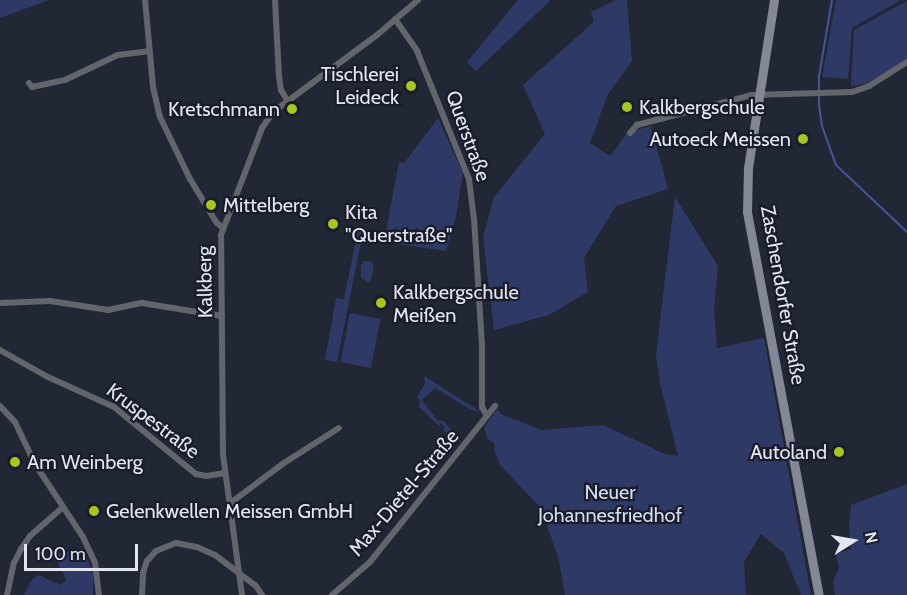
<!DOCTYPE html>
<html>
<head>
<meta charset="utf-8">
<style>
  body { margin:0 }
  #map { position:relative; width:907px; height:595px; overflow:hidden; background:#222735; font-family:Cabin,sans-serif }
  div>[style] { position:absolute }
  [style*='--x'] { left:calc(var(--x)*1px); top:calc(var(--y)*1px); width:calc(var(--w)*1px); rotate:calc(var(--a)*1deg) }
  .green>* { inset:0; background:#2f3966; transform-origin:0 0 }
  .stream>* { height:2px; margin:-1px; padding:0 1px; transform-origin:1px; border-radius:1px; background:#445496 }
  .street>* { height:6px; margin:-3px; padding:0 3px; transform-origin:3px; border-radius:3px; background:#63656d }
  .secondary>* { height:9px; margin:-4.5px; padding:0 4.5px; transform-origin:4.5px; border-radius:4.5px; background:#848894 }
  .dots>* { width:16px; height:16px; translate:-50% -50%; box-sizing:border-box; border:3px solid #191d2b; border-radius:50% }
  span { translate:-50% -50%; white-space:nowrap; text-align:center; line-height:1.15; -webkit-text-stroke:4.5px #191d2b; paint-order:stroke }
  .poi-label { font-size:20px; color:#e3e6f0 }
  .right { translate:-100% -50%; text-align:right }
  .left { translate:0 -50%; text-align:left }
  .street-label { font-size:20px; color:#e3e6f0 }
  .park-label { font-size:20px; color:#d6dcf0 }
  .north { position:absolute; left:823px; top:511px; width:60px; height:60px; -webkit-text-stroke:4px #191d2b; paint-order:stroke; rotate:79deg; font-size:16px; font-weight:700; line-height:24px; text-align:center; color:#e3e6f0 }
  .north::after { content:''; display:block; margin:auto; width:21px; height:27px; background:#e3e6f0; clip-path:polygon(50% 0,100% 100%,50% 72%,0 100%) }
  .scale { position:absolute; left:24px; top:544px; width:114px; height:27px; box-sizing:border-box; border:3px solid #e3e6f0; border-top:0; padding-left:8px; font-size:18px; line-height:21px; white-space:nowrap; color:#e3e6f0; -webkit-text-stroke:4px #191d2b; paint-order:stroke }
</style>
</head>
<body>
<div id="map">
  <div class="green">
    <i style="clip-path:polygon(0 0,49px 0,0 18px)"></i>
    <i style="clip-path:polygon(518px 0,551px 0,476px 71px,467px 62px)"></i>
    <i style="clip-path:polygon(616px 0,627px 0,632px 61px,608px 94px,590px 143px,610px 156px,628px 132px,651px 126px,668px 189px,616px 206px,584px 258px,588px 292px,549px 315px,494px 330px,483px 237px,494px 197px,545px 134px,523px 85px,594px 22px,591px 12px)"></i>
    <i style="clip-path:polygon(836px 0,901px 0,852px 28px,848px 79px,822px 77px)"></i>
    <i style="clip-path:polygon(907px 1px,907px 60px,865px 84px,851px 86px,854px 30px)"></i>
    <i style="clip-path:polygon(438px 118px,463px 173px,456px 216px,446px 251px,384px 242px,399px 162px,404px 163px)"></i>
    <i style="clip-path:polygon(675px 197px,718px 266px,714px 310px,717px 348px,764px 338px,765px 343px,811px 595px,801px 595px,784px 553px,761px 534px,744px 562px,746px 595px,565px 595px,558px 556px,540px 507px,500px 465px,494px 449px,495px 444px,487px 438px,484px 428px,497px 409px,501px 414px,542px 430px,603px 425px,665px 454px,678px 456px,660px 383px,656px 354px)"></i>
    <i style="clip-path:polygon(358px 230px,363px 232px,337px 362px,325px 360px,336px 298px,344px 299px)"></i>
    <i style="clip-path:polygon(364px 261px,370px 261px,374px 265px,371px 280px,368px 283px,361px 277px,361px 265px)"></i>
    <i style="left:350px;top:313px;width:31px;height:50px;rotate:11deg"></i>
    <i style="clip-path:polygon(424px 376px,481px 412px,471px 410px,435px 388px,422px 400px,437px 420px,445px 422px,459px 442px,443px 430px,445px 427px,441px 423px,439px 426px,419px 407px,420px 400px,417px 397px,425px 383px)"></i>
    <i style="clip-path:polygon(907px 484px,907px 595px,835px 595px,833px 581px,839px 568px,836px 554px,851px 549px,849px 525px,851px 505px)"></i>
    <i style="clip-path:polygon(84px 549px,93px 574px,93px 595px,24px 595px,31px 581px,38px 575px,61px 585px,66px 580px,54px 554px)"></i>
  </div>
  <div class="stream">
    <i style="--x:832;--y:0;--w:77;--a:99.7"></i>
    <i style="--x:819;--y:76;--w:29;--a:90"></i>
    <i style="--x:819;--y:105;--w:21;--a:82"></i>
    <i style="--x:822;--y:126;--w:41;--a:70.3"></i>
    <i style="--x:836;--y:165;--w:98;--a:43.3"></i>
  </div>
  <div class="street">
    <i style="--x:145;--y:0;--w:87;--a:84.7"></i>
    <i style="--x:153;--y:87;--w:31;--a:77"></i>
    <i style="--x:160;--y:117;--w:69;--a:64.2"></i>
    <i style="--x:190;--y:179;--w:50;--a:58.8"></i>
    <i style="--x:216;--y:222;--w:9;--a:41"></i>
    <i style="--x:275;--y:0;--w:76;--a:87"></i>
    <i style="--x:279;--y:76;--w:14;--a:82"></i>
    <i style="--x:281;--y:90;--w:12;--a:59"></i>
    <i style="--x:395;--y:19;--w:39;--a:55"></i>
    <i style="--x:417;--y:51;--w:138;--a:67.9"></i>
    <i style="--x:469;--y:179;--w:39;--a:83"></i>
    <i style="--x:474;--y:218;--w:127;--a:86.4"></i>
    <i style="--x:482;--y:345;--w:62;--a:90"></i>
    <i style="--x:482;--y:407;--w:10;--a:61"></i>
    <i style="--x:29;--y:83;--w:5;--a:53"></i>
    <i style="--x:32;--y:87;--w:34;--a:-12"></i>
    <i style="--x:65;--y:80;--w:59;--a:-25.3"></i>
    <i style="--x:118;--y:55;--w:31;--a:-7"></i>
    <i style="--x:630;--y:133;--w:11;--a:-49"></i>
    <i style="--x:637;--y:125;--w:118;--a:-14.7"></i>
    <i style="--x:751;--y:95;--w:101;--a:-1.7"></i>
    <i style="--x:852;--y:92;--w:18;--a:-19"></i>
    <i style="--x:869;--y:86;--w:45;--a:-32.3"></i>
    <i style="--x:0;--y:303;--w:50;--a:-2.3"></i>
    <i style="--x:50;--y:301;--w:59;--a:8.8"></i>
    <i style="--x:108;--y:310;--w:35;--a:-12"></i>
    <i style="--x:142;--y:303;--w:81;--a:9.2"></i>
    <i style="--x:0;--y:350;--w:55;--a:29.4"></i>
    <i style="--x:48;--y:377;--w:72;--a:24.4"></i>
    <i style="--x:114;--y:407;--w:106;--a:39.3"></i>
    <i style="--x:196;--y:474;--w:10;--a:11"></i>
    <i style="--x:206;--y:476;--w:18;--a:-9"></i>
    <i style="--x:0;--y:406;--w:22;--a:47"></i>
    <i style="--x:15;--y:422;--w:47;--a:64.5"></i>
    <i style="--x:35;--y:464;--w:87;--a:56.7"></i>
    <i style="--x:83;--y:537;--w:29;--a:65"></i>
    <i style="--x:95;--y:563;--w:32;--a:83"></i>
    <i style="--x:229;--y:504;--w:69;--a:-36.7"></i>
    <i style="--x:284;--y:463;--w:65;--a:-32.5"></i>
    <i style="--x:7;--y:595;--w:33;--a:-78"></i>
    <i style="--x:14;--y:563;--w:16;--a:-63"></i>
    <i style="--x:21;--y:549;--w:16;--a:-55"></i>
    <i style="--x:30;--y:536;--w:44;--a:-41.3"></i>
    <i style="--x:142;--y:595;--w:22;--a:-87"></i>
    <i style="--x:143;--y:573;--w:13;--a:-72"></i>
    <i style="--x:147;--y:561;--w:13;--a:-48"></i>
    <i style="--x:156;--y:551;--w:22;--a:-22"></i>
    <i style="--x:176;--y:543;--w:21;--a:11"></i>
    <i style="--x:197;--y:547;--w:20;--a:24"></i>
    <i style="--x:215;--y:555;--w:51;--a:37.1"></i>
    <i style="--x:256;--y:586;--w:11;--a:56"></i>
    <i style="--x:242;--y:595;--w:142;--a:-97.7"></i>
    <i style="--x:223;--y:454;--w:219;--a:-90.5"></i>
    <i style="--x:221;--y:235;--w:115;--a:-69"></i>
    <i style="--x:262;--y:128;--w:19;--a:-55"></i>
    <i style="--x:273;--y:112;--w:129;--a:-36.5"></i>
    <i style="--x:377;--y:35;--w:54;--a:-40.5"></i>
    <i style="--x:332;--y:595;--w:50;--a:-41"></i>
    <i style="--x:370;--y:562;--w:200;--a:-51.3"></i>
  </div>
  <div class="secondary">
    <i style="--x:774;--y:0;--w:170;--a:98.8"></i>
    <i style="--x:748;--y:168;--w:44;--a:91.3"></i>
    <i style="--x:747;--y:212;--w:390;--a:79.4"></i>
  </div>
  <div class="dots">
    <i style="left:411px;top:86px;background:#a9c71a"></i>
    <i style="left:627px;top:107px;background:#a9c71a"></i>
    <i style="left:292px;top:109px;background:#a9c71a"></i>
    <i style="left:803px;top:139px;background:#a9c71a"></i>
    <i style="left:211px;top:205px;background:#a9c71a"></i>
    <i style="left:333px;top:224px;background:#a9c71a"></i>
    <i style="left:381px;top:303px;background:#a9c71a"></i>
    <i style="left:839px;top:452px;background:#a9c71a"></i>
    <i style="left:15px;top:462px;background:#a9c71a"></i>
    <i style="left:94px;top:511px;background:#a9c71a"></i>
  </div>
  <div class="poi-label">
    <span class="right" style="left:399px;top:86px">Tischlerei<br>Leideck</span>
    <span class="left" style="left:639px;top:107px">Kalkbergschule</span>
    <span class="right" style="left:280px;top:109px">Kretschmann</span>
    <span class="right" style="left:791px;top:139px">Autoeck Meissen</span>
    <span class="left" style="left:223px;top:205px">Mittelberg</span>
    <span class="left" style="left:345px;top:224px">Kita<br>"Querstraße"</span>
    <span class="left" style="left:393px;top:304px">Kalkbergschule<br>Meißen</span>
    <span class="right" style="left:827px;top:452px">Autoland</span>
    <span class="left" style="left:27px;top:462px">Am Weinberg</span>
    <span class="left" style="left:106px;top:511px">Gelenkwellen Meissen GmbH</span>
  </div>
  <div class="street-label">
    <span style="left:468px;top:136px;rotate:70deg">Querstraße</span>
    <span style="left:205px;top:282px;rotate:-91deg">Kalkberg</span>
    <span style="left:783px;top:295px;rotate:80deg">Zaschendorfer Straße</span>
    <span style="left:153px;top:421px;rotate:37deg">Kruspestraße</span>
    <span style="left:404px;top:493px;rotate:-50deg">Max-Dietel-Straße</span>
  </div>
  <div class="park-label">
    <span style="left:610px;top:504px">Neuer<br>Johannesfriedhof</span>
  </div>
  <div class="north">N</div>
  <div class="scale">100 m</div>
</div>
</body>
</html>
